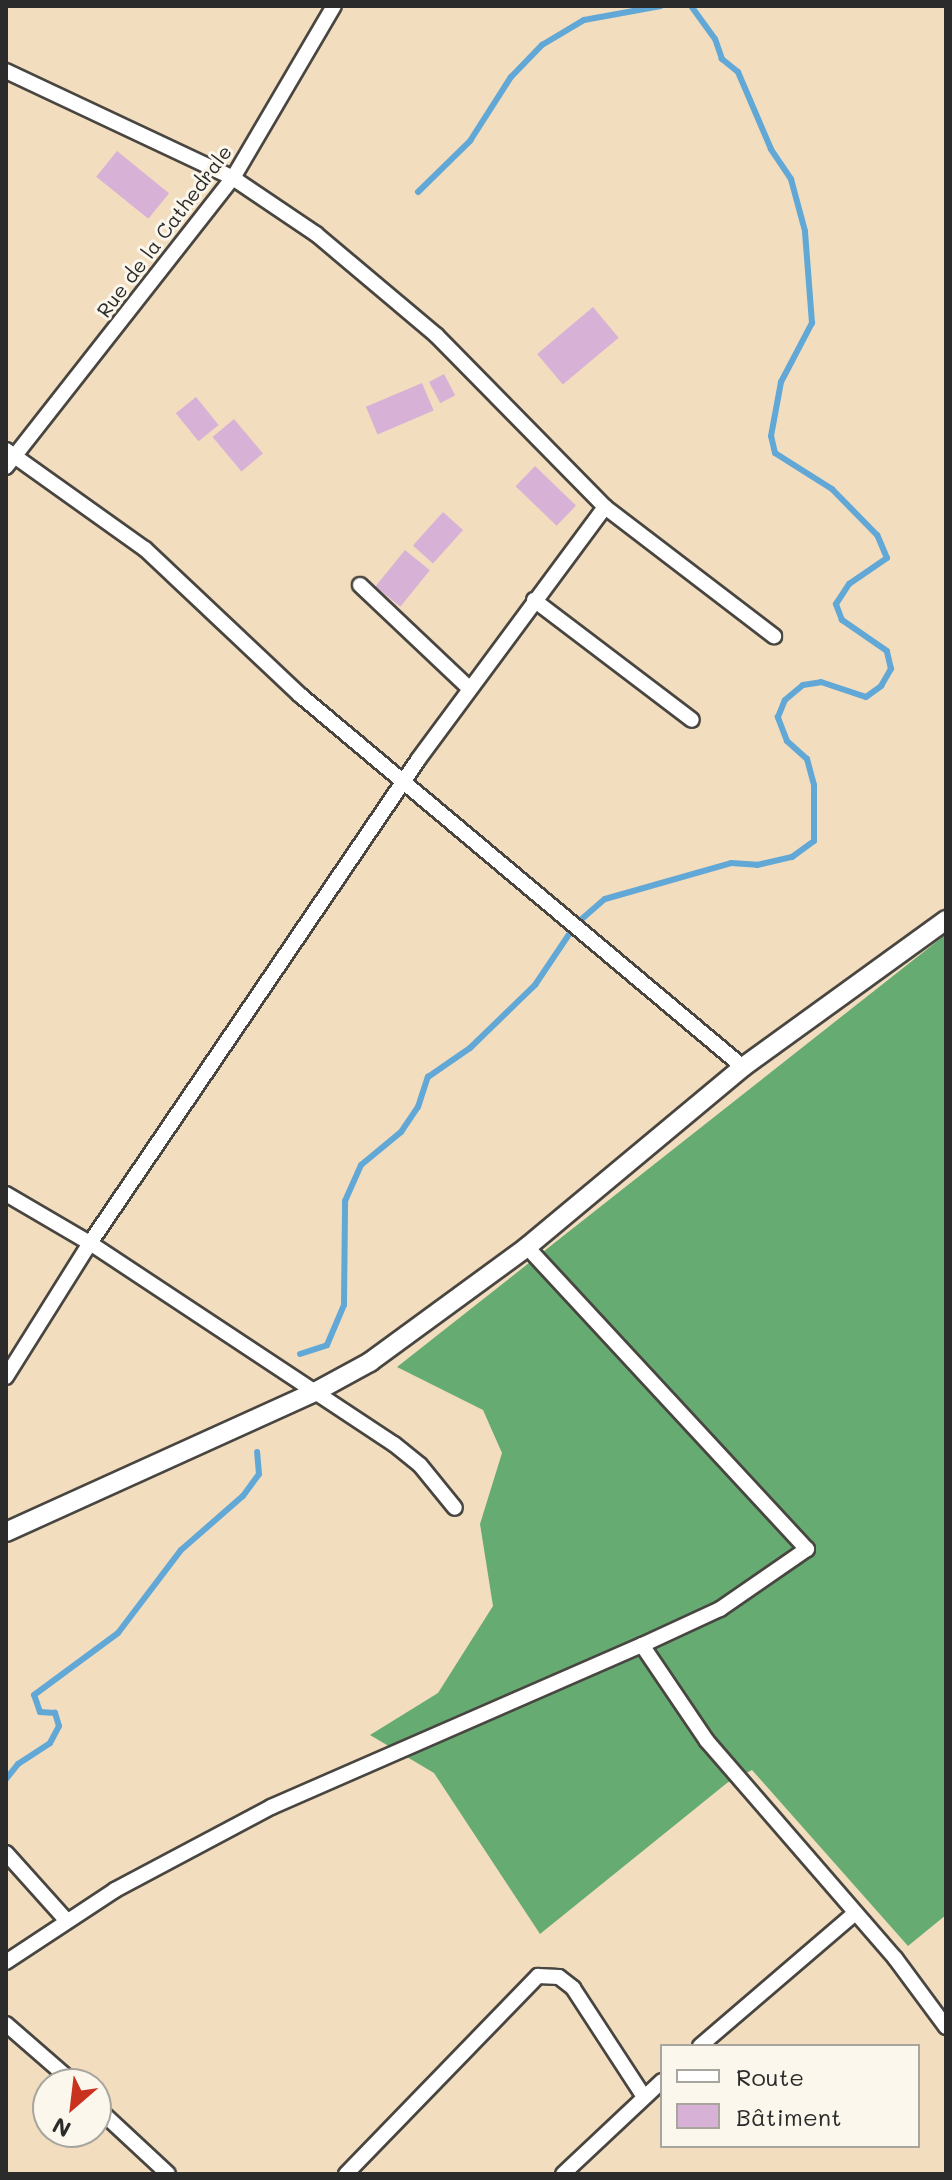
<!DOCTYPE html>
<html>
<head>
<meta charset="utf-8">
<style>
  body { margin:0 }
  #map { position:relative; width:952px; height:2180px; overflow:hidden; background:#f3ddbf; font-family:Mali,sans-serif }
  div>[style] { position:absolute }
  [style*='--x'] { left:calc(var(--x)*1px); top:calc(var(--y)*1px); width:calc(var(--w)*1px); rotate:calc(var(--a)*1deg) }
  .forest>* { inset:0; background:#66ac72 }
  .stream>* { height:6px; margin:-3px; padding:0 3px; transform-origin:3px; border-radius:3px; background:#61a8d7 }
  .building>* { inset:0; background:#d8b2d6; transform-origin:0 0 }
  .roads { filter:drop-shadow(2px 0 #494641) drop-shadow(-2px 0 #494641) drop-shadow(0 2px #494641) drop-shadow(0 -2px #494641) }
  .minor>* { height:14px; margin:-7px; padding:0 7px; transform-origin:7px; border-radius:7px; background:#fff }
  .tertiary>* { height:18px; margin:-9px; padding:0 9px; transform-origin:9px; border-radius:9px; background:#fff }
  span { translate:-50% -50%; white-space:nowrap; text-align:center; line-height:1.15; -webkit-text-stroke:6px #fbf7ec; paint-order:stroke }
  .street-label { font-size:20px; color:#2b2b2b }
  .frame { position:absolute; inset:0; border:8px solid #2b2b2b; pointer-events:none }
  .legend { position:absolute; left:660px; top:2044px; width:260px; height:104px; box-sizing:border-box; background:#fbf7ec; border:2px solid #a8a59f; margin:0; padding:10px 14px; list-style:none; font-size:24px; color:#2b2b2b }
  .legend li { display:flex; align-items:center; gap:16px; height:40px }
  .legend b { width:40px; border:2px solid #a8a59f }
  .north { position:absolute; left:32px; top:2068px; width:80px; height:80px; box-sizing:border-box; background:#fbf7ec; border:2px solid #a8a59f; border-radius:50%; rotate:208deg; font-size:22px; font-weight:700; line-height:32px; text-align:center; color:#2b2b2b }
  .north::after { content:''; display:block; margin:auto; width:28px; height:36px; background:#c8321e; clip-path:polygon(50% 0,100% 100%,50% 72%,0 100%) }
</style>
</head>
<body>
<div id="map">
  <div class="forest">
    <i style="clip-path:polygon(945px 935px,946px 1915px,908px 1946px,752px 1770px,727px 1783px,540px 1934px,434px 1773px,370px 1735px,438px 1693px,493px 1606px,480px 1524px,502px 1453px,483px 1410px,397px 1367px)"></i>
  </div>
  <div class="stream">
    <i style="--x:418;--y:192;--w:73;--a:-44.4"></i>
    <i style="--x:470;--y:141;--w:76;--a:-57.4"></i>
    <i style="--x:511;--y:77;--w:45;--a:-45.9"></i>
    <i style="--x:542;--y:45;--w:49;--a:-30.8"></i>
    <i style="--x:584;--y:20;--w:78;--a:-10.3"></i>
    <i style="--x:300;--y:1354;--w:28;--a:-18"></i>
    <i style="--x:327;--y:1345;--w:43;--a:-67"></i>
    <i style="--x:344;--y:1305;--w:104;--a:-89.4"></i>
    <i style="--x:345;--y:1201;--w:39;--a:-66"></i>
    <i style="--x:361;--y:1165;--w:52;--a:-39.5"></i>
    <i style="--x:401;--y:1132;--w:30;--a:-56"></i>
    <i style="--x:418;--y:1107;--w:32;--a:-72"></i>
    <i style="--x:428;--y:1077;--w:51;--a:-34.6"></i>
    <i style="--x:470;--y:1048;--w:91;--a:-44.1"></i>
    <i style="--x:535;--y:985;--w:73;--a:-56.1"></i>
    <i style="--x:576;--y:924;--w:38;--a:-41"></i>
    <i style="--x:605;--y:899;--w:131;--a:-15.9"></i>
    <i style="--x:731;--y:863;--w:26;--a:4"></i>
    <i style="--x:757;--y:865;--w:36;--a:-13"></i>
    <i style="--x:792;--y:857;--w:27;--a:-36"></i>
    <i style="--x:814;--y:841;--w:56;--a:-90"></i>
    <i style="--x:814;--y:785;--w:27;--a:-105"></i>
    <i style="--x:807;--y:759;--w:27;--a:-138"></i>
    <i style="--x:787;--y:741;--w:26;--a:-111"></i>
    <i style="--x:778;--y:717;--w:18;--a:-68"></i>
    <i style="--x:785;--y:700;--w:23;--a:-40"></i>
    <i style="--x:803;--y:685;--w:18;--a:-9"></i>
    <i style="--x:821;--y:682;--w:47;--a:18.4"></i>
    <i style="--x:866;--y:697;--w:19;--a:-36"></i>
    <i style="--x:881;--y:686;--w:20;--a:-60"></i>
    <i style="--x:891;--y:669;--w:18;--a:-103"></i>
    <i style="--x:887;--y:651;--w:55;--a:-145.4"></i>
    <i style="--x:842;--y:620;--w:17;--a:-111"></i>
    <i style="--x:836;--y:604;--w:24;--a:-57"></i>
    <i style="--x:849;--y:584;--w:46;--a:-34.4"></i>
    <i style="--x:887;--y:558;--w:25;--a:-113"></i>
    <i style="--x:877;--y:535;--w:64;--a:-134.4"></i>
    <i style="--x:832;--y:489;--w:67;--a:-147.7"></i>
    <i style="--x:775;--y:453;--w:17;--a:-103"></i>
    <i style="--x:771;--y:436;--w:55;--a:-79.5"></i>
    <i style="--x:781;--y:382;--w:67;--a:-62.3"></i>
    <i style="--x:812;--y:323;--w:92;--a:-94.4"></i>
    <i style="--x:805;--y:231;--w:54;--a:-105.1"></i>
    <i style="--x:791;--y:179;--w:36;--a:-124"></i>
    <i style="--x:771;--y:149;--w:84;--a:-113.2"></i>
    <i style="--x:738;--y:72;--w:21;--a:-141"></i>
    <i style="--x:722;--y:59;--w:21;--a:-109"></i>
    <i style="--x:715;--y:39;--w:41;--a:-126"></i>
    <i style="--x:6;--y:1779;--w:19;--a:-51"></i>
    <i style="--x:18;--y:1764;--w:38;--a:-33"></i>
    <i style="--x:50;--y:1743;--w:19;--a:-62"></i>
    <i style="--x:59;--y:1726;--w:14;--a:-107"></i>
    <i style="--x:55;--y:1713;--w:15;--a:-176"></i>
    <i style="--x:40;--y:1712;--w:18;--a:-109"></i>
    <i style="--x:34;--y:1695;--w:104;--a:-36.4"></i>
    <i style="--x:118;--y:1633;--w:104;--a:-52.8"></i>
    <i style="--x:181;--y:1550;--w:82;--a:-41.1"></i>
    <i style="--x:243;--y:1496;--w:27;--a:-54"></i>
    <i style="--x:259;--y:1474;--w:22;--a:-95"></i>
  </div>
  <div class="building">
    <i style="left:117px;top:151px;width:67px;height:33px;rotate:39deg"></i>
    <i style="left:593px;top:307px;width:40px;height:73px;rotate:50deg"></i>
    <i style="left:444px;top:374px;width:24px;height:17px;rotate:62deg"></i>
    <i style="left:422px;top:383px;width:30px;height:61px;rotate:67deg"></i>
    <i style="left:196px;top:397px;width:36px;height:26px;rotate:51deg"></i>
    <i style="left:234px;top:419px;width:45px;height:28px;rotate:50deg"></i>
    <i style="left:535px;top:466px;width:57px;height:28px;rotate:44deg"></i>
    <i style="left:443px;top:512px;width:27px;height:45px;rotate:42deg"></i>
    <i style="left:405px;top:550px;width:32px;height:47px;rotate:39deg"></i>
  </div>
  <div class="roads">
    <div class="minor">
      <i style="--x:6;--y:71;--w:251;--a:25.2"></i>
      <i style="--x:233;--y:178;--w:100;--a:34"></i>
      <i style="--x:316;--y:234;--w:157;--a:40.1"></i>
      <i style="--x:436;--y:335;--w:241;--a:45.5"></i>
      <i style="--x:605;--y:507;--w:315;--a:126.5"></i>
      <i style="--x:418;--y:760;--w:584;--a:124.18"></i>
      <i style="--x:90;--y:1243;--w:158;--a:122.1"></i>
      <i style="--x:6;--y:450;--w:171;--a:35.5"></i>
      <i style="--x:145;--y:549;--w:213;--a:43.3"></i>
      <i style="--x:300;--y:695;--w:578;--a:40.02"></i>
      <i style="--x:6;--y:467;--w:367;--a:-51.9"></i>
      <i style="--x:233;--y:178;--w:199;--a:-59.6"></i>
      <i style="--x:605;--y:507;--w:213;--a:37.4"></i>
      <i style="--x:360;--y:585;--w:150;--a:43.4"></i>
      <i style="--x:534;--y:600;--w:198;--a:37.2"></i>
      <i style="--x:6;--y:1194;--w:97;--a:30.3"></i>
      <i style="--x:90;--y:1243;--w:364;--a:33.5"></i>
      <i style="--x:394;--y:1444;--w:33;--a:39"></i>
      <i style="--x:420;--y:1465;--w:55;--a:50.9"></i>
      <i style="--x:527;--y:1247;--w:412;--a:47.2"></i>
      <i style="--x:807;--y:1549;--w:106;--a:145.4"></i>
      <i style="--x:720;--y:1609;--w:86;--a:155.2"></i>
      <i style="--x:6;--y:1853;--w:91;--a:48.1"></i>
      <i style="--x:6;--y:1962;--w:131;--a:-33.4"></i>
      <i style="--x:115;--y:1890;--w:177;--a:-28"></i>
      <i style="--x:271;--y:1807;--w:405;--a:-23.6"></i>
      <i style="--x:642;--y:1645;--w:116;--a:55.9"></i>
      <i style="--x:707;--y:1741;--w:287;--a:49.1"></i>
      <i style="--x:895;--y:1958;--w:86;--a:53.5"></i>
      <i style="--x:6;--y:2024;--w:91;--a:41"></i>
      <i style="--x:700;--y:2046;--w:203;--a:-40.6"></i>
      <i style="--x:96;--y:2107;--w:98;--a:42.9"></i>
      <i style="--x:346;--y:2174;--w:276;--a:-45.9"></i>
      <i style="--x:538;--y:1976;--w:21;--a:3"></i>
      <i style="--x:559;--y:1977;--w:18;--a:38"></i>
      <i style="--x:573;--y:1988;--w:130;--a:56.9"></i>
      <i style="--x:563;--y:2174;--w:136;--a:-43.2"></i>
    </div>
    <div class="tertiary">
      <i style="--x:6;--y:1532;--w:339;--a:-24.4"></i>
      <i style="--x:315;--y:1392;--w:63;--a:-28.6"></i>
      <i style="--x:370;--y:1362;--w:195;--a:-36.2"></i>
      <i style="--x:527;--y:1247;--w:281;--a:-39.8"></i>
      <i style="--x:743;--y:1067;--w:251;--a:-35.9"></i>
    </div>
  </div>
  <div class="street-label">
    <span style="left:164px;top:231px;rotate:-53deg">Rue de la Cathedrale</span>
  </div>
  <div class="frame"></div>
  <ul class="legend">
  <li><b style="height:10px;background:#fff"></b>Route</li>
  <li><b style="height:22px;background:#d8b2d6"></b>Bâtiment</li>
  </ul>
  <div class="north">N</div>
</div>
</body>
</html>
